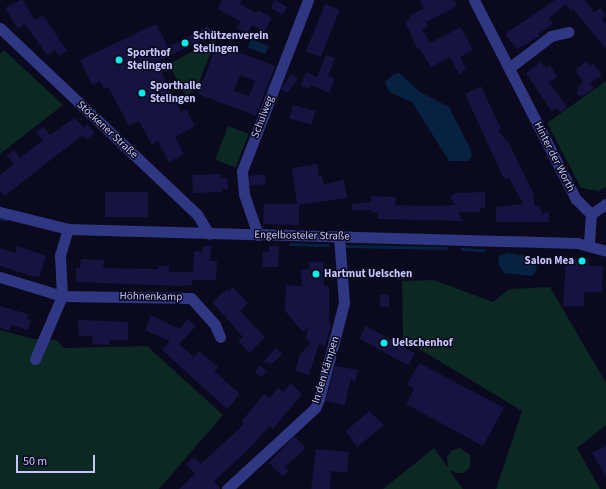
<!DOCTYPE html>
<html>
<head>
<meta charset="utf-8">
<style>
  body { margin:0 }
  #map { position:relative; width:606px; height:489px; overflow:hidden; background:#0a091d; font-family:"Source Sans 3",sans-serif }
  div>[style] { position:absolute }
  [style*='--x'] { left:calc(var(--x)*1px); top:calc(var(--y)*1px); width:calc(var(--w)*1px); rotate:calc(var(--a)*1deg) }
  .green>* { inset:0; background:#0c2823; transform-origin:0 0 }
  .water>* { inset:0; background:#062240; transform-origin:0 0 }
  .stream>* { height:3px; margin:-1.5px; padding:0 1.5px; transform-origin:1.5px; border-radius:1.5px; background:#062240 }
  .building>* { inset:0; background:#171340; transform-origin:0 0 }
  .minor>* { height:11px; margin:-5.5px; padding:0 5.5px; transform-origin:5.5px; border-radius:5.5px; background:#2f3682 }
  .tertiary>* { height:11px; margin:-5.5px; padding:0 5.5px; transform-origin:5.5px; border-radius:5.5px; background:#2f3682 }
  .dots>* { width:11px; height:11px; translate:-50% -50%; box-sizing:border-box; border:2px solid #0a091d; border-radius:50% }
  span { translate:-50% -50%; white-space:nowrap; text-align:center; line-height:1.15; -webkit-text-stroke:3px #0a091d; paint-order:stroke }
  .poi-label { font-size:11px; color:#c6c6ff; font-weight:700 }
  .left { translate:0 -50%; text-align:left }
  .right { translate:-100% -50%; text-align:right }
  .street-label { font-size:11px; color:#c6c6ff }
  .scale { position:absolute; left:16px; top:455px; width:79px; height:18px; box-sizing:border-box; border:2px solid #c6c6ff; border-top:0; padding-left:5px; font-size:12px; line-height:14px; white-space:nowrap; color:#c6c6ff; -webkit-text-stroke:3px #0a091d; paint-order:stroke }
</style>
</head>
<body>
<div id="map">
  <div class="green">
    <i style="clip-path:polygon(216px 39px,196px 90px,185px 96px,169px 64px)"></i>
    <i style="clip-path:polygon(4px 50px,63px 105px,0 154px,0 54px)"></i>
    <i style="clip-path:polygon(606px 81px,606px 187px,599px 191px,581px 188px,547px 123px)"></i>
    <i style="left:228px;top:126px;width:22px;height:36px;rotate:21deg"></i>
    <i style="clip-path:polygon(434px 280px,493px 302px,509px 289px,550px 287px,606px 383px,606px 425px,577px 448px,600px 489px,496px 489px,522px 411px,403px 339px,402px 281px)"></i>
    <i style="clip-path:polygon(0 330px,33px 339px,57px 340px,63px 348px,147px 346px,223px 415px,159px 489px,0 489px)"></i>
    <i style="clip-path:polygon(434px 448px,448px 468px,447px 457px,452px 450px,460px 448px,470px 455px,470px 467px,464px 473px,456px 473px,449px 470px,463px 489px,383px 489px)"></i>
  </div>
  <div class="water">
    <i style="left:251px;top:39px;width:19px;height:9px;rotate:21deg"></i>
    <i style="clip-path:polygon(399px 73px,420px 92px,449px 107px,470px 148px,472px 156px,469px 161px,449px 161px,412px 102px,389px 92px,385px 82px,394px 74px)"></i>
    <i style="clip-path:polygon(508px 253px,534px 257px,537px 268px,533px 276px,504px 273px,498px 264px,499px 256px)"></i>
  </div>
  <div class="stream">
    <i style="--x:0;--y:218;--w:6;--a:18"></i>
    <i style="--x:290;--y:244;--w:38;--a:2"></i>
    <i style="--x:346;--y:246;--w:100;--a:1.1"></i>
    <i style="--x:462;--y:249;--w:22;--a:3"></i>
  </div>
  <div class="building">
    <i style="clip-path:polygon(20px 0,23px 0,35px 20px,43px 15px,67px 51px,59px 56px,55px 50px,47px 55px,25px 24px,18px 29px,5px 8px)"></i>
    <i style="clip-path:polygon(222px 0,242px 0,240px 4px,256px 13px,258px 10px,272px 18px,264px 32px,252px 25px,247px 34px,237px 28px,241px 22px,218px 9px)"></i>
    <i style="left:275px;top:0;width:14px;height:9px;rotate:30deg"></i>
    <i style="clip-path:polygon(420px 0,454px 0,457px 6px,426px 22px,428px 26px,422px 29px,430px 43px,461px 27px,473px 50px,460px 57px,466px 70px,459px 74px,450px 57px,431px 67px,419px 48px,417px 49px,405px 21px,410px 19px,409px 16px,424px 8px)"></i>
    <i style="clip-path:polygon(555px 0,585px 0,594px 13px,600px 8px,606px 15px,602px 19px,606px 24px,606px 49px,573px 9px,571px 11px,566px 4px,549px 18px,553px 24px,538px 34px,540px 36px,517px 49px,505px 34px)"></i>
    <i style="left:325px;top:4px;width:16px;height:51px;rotate:22deg"></i>
    <i style="clip-path:polygon(156px 24px,168px 47px,208px 26px,212px 35px,159px 61px,164px 72px,162px 73px,181px 112px,186px 109px,195px 126px,175px 137px,184px 154px,169px 162px,158px 141px,152px 145px,139px 121px,129px 126px,108px 87px,104px 89px,100px 81px,92px 85px,80px 60px)"></i>
    <i style="clip-path:polygon(evenodd,217px 44px,275px 66px,256px 116px,198px 94px,217px 44px,240px 75px,255px 81px,249px 96px,234px 91px,240px 75px)"></i>
    <i style="clip-path:polygon(326px 55px,335px 58px,328px 76px,335px 79px,329px 93px,311px 85px,310px 89px,301px 86px,306px 72px,317px 77px)"></i>
    <i style="clip-path:polygon(587px 61px,590px 66px,593px 63px,602px 75px,590px 83px,594px 88px,583px 96px,577px 95px,578px 87px,583px 82px,575px 70px)"></i>
    <i style="clip-path:polygon(541px 62px,546px 68px,550px 65px,557px 77px,549px 82px,567px 107px,560px 112px,557px 108px,552px 112px,526px 73px)"></i>
    <i style="clip-path:polygon(291px 74px,298px 79px,287px 93px,281px 89px)"></i>
    <i style="clip-path:polygon(481px 86px,501px 129px,498px 131px,509px 143px,534px 195px,534px 206px,539px 206px,543px 214px,549px 211px,549px 222px,496px 222px,496px 207px,523px 204px,509px 178px,505px 180px,503px 177px,465px 94px)"></i>
    <i style="left:293px;top:105px;width:23px;height:14px;rotate:15deg"></i>
    <i style="clip-path:polygon(75px 118px,84px 128px,87px 124px,95px 133px,86px 140px,83px 135px,4px 196px,0 190px,0 175px,14px 164px,7px 156px,14px 150px,20px 158px,43px 140px,36px 132px,44px 127px,50px 135px)"></i>
    <i style="clip-path:polygon(317px 164px,319px 176px,322px 176px,324px 184px,344px 180px,347px 198px,299px 205px,299px 225px,263px 224px,264px 204px,297px 204px,292px 168px)"></i>
    <i style="clip-path:polygon(221px 174px,221px 178px,227px 178px,228px 189px,222px 189px,222px 192px,193px 193px,192px 175px)"></i>
    <i style="left:265px;top:174px;width:10px;height:16px;rotate:84deg"></i>
    <i style="left:148px;top:192px;width:25px;height:43px;rotate:90deg"></i>
    <i style="clip-path:polygon(485px 192px,485px 208px,480px 208px,480px 212px,458px 212px,463px 221px,378px 219px,378px 213px,371px 212px,371px 210px,352px 210px,351px 204px,371px 202px,371px 196px,396px 197px,395px 205px,430px 206px,455px 205px,450px 196px,456px 193px)"></i>
    <i style="clip-path:polygon(17px 246px,46px 256px,39px 278px,0 266px,0 248px,15px 253px)"></i>
    <i style="clip-path:polygon(203px 246px,211px 246px,210px 261px,217px 261px,216px 280px,192px 280px,192px 285px,179px 286px,76px 282px,76px 268px,80px 268px,81px 259px,104px 260px,103px 268px,158px 269px,158px 266px,169px 266px,169px 272px,193px 272px,194px 251px,202px 252px)"></i>
    <i style="clip-path:polygon(269px 246px,279px 246px,278px 267px,262px 267px,263px 252px,269px 252px)"></i>
    <i style="clip-path:polygon(566px 259px,589px 259px,589px 266px,603px 266px,602px 292px,584px 292px,584px 306px,563px 306px)"></i>
    <i style="clip-path:polygon(309px 262px,323px 262px,324px 286px,329px 286px,329px 324px,331px 325px,325px 347px,319px 343px,309px 375px,295px 371px,300px 354px,311px 343px,306px 339px,308px 326px,303px 332px,285px 311px,286px 285px,302px 286px,301px 270px,309px 269px)"></i>
    <i style="clip-path:polygon(233px 287px,248px 303px,240px 311px,265px 337px,250px 353px,238px 341px,243px 337px,212px 302px,227px 289px,229px 291px)"></i>
    <i style="left:380px;top:295px;width:9px;height:12px"></i>
    <i style="clip-path:polygon(0 306px,28px 314px,27px 319px,31px 320px,28px 330px,11px 325px,9px 331px,0 328px)"></i>
    <i style="clip-path:polygon(151px 315px,179px 329px,188px 319px,196px 326px,179px 344px,194px 357px,199px 351px,218px 367px,214px 371px,240px 394px,227px 409px,162px 350px,170px 341px,145px 330px)"></i>
    <i style="clip-path:polygon(78px 320px,128px 322px,128px 340px,109px 340px,109px 345px,92px 344px,93px 336px,79px 336px)"></i>
    <i style="left:366px;top:326px;width:56px;height:14px;rotate:29deg"></i>
    <i style="clip-path:polygon(276px 348px,282px 354px,272px 364px,263px 362px)"></i>
    <i style="clip-path:polygon(419px 363px,504px 408px,483px 446px,406px 404px,414px 389px,407px 385px)"></i>
    <i style="clip-path:polygon(260px 365px,267px 371px,261px 377px,255px 372px)"></i>
    <i style="clip-path:polygon(335px 366px,358px 370px,355px 383px,351px 378px,345px 405px,326px 401px)"></i>
    <i style="clip-path:polygon(291px 383px,302px 394px,273px 429px,269px 426px,253px 445px,214px 481px,220px 489px,179px 489px,195px 474px,186px 464px,194px 457px,201px 464px,244px 424px,241px 422px,264px 394px,269px 398px,278px 388px,283px 392px)"></i>
    <i style="clip-path:polygon(369px 411px,384px 425px,357px 447px,346px 431px)"></i>
    <i style="clip-path:polygon(294px 436px,306px 448px,285px 467px,289px 471px,282px 476px,269px 463px)"></i>
    <i style="clip-path:polygon(606px 445px,606px 477px,592px 453px)"></i>
    <i style="clip-path:polygon(316px 449px,349px 452px,347px 473px,331px 471px,330px 489px,311px 489px)"></i>
  </div>
  <div class="minor">
    <i style="--x:474;--y:0;--w:224;--a:62.9"></i>
    <i style="--x:576;--y:199;--w:21;--a:45"></i>
    <i style="--x:591;--y:214;--w:31;--a:94"></i>
    <i style="--x:0;--y:28;--w:271;--a:43.4"></i>
    <i style="--x:197;--y:214;--w:23;--a:59"></i>
    <i style="--x:509;--y:68;--w:53;--a:-37.3"></i>
    <i style="--x:551;--y:36;--w:18;--a:-13"></i>
    <i style="--x:591;--y:214;--w:18;--a:-34"></i>
    <i style="--x:258;--y:235;--w:43;--a:-108.9"></i>
    <i style="--x:244;--y:194;--w:23;--a:-95"></i>
    <i style="--x:242;--y:171;--w:183;--a:-68.9"></i>
    <i style="--x:0;--y:277;--w:65;--a:17"></i>
    <i style="--x:62;--y:296;--w:129;--a:0.9"></i>
    <i style="--x:191;--y:298;--w:36;--a:48"></i>
    <i style="--x:215;--y:325;--w:13;--a:67"></i>
    <i style="--x:35;--y:359;--w:69;--a:-66.8"></i>
    <i style="--x:62;--y:296;--w:41;--a:-92.8"></i>
    <i style="--x:60;--y:255;--w:27;--a:-73"></i>
    <i style="--x:227;--y:489;--w:120;--a:-42.6"></i>
    <i style="--x:315;--y:408;--w:10;--a:-66"></i>
    <i style="--x:319;--y:399;--w:99;--a:-75.4"></i>
    <i style="--x:344;--y:303;--w:66;--a:-94.3"></i>
  </div>
  <div class="tertiary">
    <i style="--x:0;--y:212;--w:70;--a:14"></i>
    <i style="--x:68;--y:229;--w:509;--a:1.58"></i>
    <i style="--x:577;--y:243;--w:30;--a:15"></i>
  </div>
  <div class="dots">
    <i style="left:185px;top:43px;background:#00f1eb"></i>
    <i style="left:119px;top:60px;background:#00f1eb"></i>
    <i style="left:142px;top:93px;background:#00f1eb"></i>
    <i style="left:582px;top:261px;background:#00f1eb"></i>
    <i style="left:316px;top:274px;background:#00f1eb"></i>
    <i style="left:384px;top:343px;background:#00f1eb"></i>
  </div>
  <div class="poi-label">
    <span class="left" style="left:193px;top:43px">Schützenverein<br>Stelingen</span>
    <span class="left" style="left:127px;top:60px">Sporthof<br>Stelingen</span>
    <span class="left" style="left:150px;top:93px">Sporthalle<br>Stelingen</span>
    <span class="right" style="left:574px;top:261px">Salon Mea</span>
    <span class="left" style="left:324px;top:274px">Hartmut Uelschen</span>
    <span class="left" style="left:392px;top:343px">Uelschenhof</span>
  </div>
  <div class="street-label">
    <span style="left:263px;top:117px;rotate:-69deg">Schulweg</span>
    <span style="left:107px;top:130px;rotate:43deg">Stöckener Straße</span>
    <span style="left:554px;top:157px;rotate:63deg">Hinter der Worth</span>
    <span style="left:302px;top:236px;rotate:1deg">Engelbosteler Straße</span>
    <span style="left:151px;top:297px;rotate:1deg">Höhnenkamp</span>
    <span style="left:326px;top:370px;rotate:-73deg">In den Kämpen</span>
  </div>
  <div class="scale">50 m</div>
</div>
</body>
</html>
